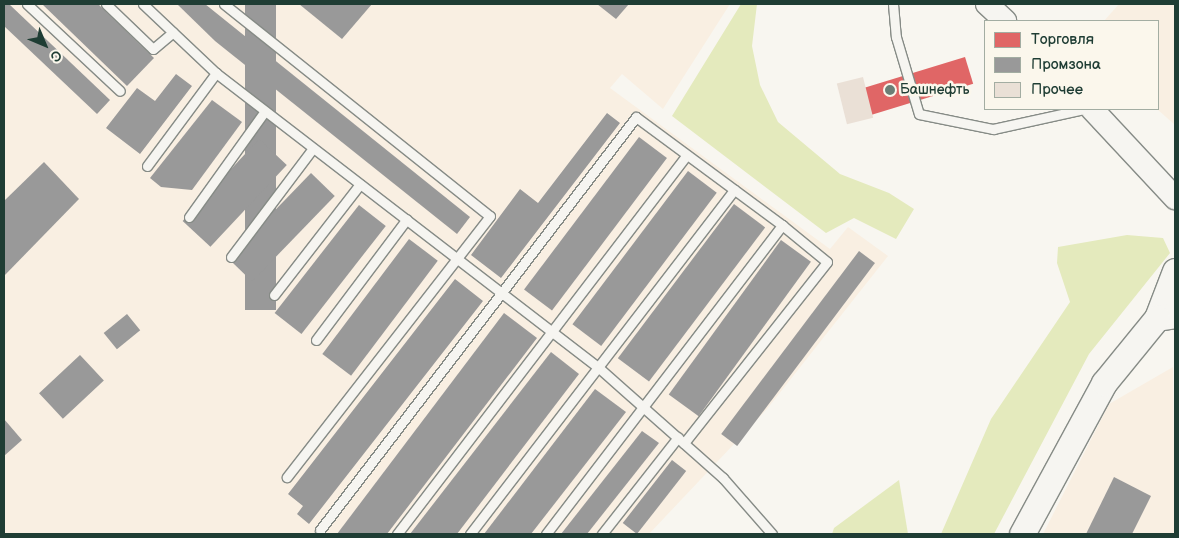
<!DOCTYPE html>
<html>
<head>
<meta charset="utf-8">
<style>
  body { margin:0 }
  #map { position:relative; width:1179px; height:538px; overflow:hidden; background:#f8f6f0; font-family:"Balsamiq Sans",sans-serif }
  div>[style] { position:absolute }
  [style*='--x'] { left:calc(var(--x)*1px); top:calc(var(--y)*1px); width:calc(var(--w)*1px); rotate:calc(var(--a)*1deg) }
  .built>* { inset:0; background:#f9efe2 }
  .green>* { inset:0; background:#e4eabd }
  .shops>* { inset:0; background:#e06666; transform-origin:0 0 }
  .industry>* { inset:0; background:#999; transform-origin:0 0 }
  .building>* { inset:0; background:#eae0d6; transform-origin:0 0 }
  .roads { filter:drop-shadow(1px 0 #868b86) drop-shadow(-1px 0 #868b86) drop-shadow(0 1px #868b86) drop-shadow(0 -1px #868b86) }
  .service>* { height:9px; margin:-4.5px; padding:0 4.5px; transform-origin:4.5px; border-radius:4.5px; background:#f6f5f1 }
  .tertiary>* { height:22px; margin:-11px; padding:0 11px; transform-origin:11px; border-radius:11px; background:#f6f5f1 }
  .secondary>* { height:25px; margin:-12.5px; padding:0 12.5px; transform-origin:12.5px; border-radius:12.5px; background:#f6f5f1 }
  .dots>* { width:14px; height:14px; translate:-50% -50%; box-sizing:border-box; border:2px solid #fbf7ec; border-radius:50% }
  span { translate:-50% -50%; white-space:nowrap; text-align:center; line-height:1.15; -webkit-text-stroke:5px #fbf7ec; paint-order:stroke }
  .poi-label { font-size:14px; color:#1f3d34 }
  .left { translate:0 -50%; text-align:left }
  .frame { position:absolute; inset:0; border:5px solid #1f3d34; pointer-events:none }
  .legend { position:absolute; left:984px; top:20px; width:175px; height:90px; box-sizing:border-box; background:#fbf7ec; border:1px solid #a3ada2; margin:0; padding:6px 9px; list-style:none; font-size:15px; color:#1f3d34 }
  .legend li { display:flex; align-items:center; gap:10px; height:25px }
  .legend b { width:25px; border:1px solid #a3ada2 }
  .north { position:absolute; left:20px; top:20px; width:50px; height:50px; -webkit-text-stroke:4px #fbf7ec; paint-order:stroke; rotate:135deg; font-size:14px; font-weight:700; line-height:20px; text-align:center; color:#1f3d34 }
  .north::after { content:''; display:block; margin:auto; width:18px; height:22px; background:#1f3d34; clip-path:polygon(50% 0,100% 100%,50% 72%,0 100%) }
</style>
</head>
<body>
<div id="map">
  <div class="built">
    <i style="clip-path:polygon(4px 4px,730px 4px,663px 109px,622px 74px,610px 88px,830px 249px,848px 227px,888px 256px,767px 409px,649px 534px,4px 534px)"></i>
    <i style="clip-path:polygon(1119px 4px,1175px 4px,1175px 125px,1157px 109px,1158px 21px,1104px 21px)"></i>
    <i style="clip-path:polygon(1173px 367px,1175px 534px,1043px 534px,1109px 404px)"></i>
  </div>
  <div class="green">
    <i style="clip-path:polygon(741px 4px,757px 4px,752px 46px,760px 85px,778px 122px,840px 174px,889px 193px,914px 209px,896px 239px,854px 218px,826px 233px,672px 116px)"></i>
    <i style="clip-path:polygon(1127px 235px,1163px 238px,1170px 253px,1089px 354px,994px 534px,941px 534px,991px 419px,1070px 302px,1057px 263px,1058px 247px)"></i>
    <i style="clip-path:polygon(899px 480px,908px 534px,832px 534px,834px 528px)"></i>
  </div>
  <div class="shops">
    <i style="left:965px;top:57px;width:28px;height:106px;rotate:73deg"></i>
  </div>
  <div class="industry">
    <i style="clip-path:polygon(4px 4px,9px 4px,110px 100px,97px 114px,4px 26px)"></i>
    <i style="clip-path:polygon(42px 4px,98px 4px,154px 58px,127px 86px)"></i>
    <i style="clip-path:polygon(177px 4px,205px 4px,470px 217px,457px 234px,215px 41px)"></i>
    <i style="left:245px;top:4px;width:31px;height:306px"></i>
    <i style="clip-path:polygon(299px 4px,372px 4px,342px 39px)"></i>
    <i style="clip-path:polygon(597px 4px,629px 4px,616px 19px)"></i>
    <i style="clip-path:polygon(176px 74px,192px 86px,140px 154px,106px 128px,137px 88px,155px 101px)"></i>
    <i style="clip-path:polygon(212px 100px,242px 122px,192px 190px,161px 187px,150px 178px)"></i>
    <i style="clip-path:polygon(607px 113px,620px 123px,501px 278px,471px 255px,520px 189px,538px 203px)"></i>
    <i style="left:639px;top:137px;width:35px;height:191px;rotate:37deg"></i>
    <i style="left:259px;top:139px;width:38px;height:112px;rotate:43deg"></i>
    <i style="clip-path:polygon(44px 162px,79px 199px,4px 276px,4px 201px)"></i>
    <i style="left:688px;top:171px;width:36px;height:192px;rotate:37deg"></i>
    <i style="left:311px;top:173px;width:33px;height:119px;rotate:44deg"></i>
    <i style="left:734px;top:204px;width:39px;height:193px;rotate:37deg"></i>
    <i style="left:359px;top:205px;width:34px;height:137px;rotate:38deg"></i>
    <i style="left:409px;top:239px;width:36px;height:144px;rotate:37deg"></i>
    <i style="left:781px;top:240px;width:37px;height:191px;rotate:36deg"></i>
    <i style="left:859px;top:251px;width:20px;height:229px;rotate:37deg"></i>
    <i style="clip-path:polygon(455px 279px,483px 301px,309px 524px,297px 514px,303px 506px,288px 494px)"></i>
    <i style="clip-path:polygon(504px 313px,537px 338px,387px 534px,337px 534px)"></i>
    <i style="left:127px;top:314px;width:21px;height:30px;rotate:51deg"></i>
    <i style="clip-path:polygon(551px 352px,579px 374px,457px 534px,410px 534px)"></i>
    <i style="left:80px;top:355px;width:35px;height:56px;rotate:47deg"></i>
    <i style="clip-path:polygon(595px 389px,626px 412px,531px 534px,484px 534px)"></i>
    <i style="clip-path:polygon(4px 419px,22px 440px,4px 456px)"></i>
    <i style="clip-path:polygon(642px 431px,659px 443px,587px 534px,561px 534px)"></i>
    <i style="left:672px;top:460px;width:18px;height:80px;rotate:38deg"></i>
    <i style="clip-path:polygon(1114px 477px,1151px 496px,1132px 534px,1086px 534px)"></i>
  </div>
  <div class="building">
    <i style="left:863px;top:77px;width:42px;height:27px;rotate:76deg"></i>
  </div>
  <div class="roads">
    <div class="service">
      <i style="--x:27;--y:4;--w:127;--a:43.1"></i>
      <i style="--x:106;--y:4;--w:65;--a:43.8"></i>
      <i style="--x:153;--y:49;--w:26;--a:-40"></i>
      <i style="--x:143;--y:4;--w:100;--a:43.4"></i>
      <i style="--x:216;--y:73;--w:482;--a:37.6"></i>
      <i style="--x:598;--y:367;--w:167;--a:41.6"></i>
      <i style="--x:723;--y:478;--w:74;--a:48.8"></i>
      <i style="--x:224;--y:4;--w:340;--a:38.6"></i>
      <i style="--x:490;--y:216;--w:331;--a:127.9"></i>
      <i style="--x:893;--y:4;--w:33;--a:85"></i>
      <i style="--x:896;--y:37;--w:80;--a:73.4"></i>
      <i style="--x:919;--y:114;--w:76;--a:11.5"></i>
      <i style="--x:993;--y:129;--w:94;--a:-12.3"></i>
      <i style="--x:147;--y:166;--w:116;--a:-53.4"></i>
      <i style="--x:189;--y:217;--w:130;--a:-54.4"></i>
      <i style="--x:231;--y:257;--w:136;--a:-53"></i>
      <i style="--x:274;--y:295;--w:140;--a:-52.2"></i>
      <i style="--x:316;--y:340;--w:151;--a:-53.1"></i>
      <i style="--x:320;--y:530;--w:520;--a:-52.58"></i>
      <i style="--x:636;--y:117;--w:182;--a:36.5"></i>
      <i style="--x:397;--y:534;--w:477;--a:-52.6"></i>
      <i style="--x:470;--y:534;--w:434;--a:-52.5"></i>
      <i style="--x:546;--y:534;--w:389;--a:-52.6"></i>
      <i style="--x:782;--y:225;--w:58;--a:39.4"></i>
      <i style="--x:827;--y:262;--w:231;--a:128.3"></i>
      <i style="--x:602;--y:534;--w:123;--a:-51.9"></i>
    </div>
    <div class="tertiary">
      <i style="--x:987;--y:4;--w:25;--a:43"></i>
      <i style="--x:1092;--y:109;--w:122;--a:47"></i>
    </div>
    <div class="secondary">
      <i style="--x:1175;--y:271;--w:50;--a:111"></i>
      <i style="--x:1157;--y:318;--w:18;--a:-9"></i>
      <i style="--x:1022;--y:534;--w:172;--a:-61.5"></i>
      <i style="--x:1104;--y:383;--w:84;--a:-50.8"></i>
    </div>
  </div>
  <div class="dots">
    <i style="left:890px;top:90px;background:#6b7e76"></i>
  </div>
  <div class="poi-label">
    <span class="left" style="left:900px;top:90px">Башнефть</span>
  </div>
  <div class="frame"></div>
  <ul class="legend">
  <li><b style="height:14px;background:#e06666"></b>Торговля</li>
  <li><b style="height:14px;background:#999"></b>Промзона</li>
  <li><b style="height:14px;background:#eae0d6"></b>Прочее</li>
  </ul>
  <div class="north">С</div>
</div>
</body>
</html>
